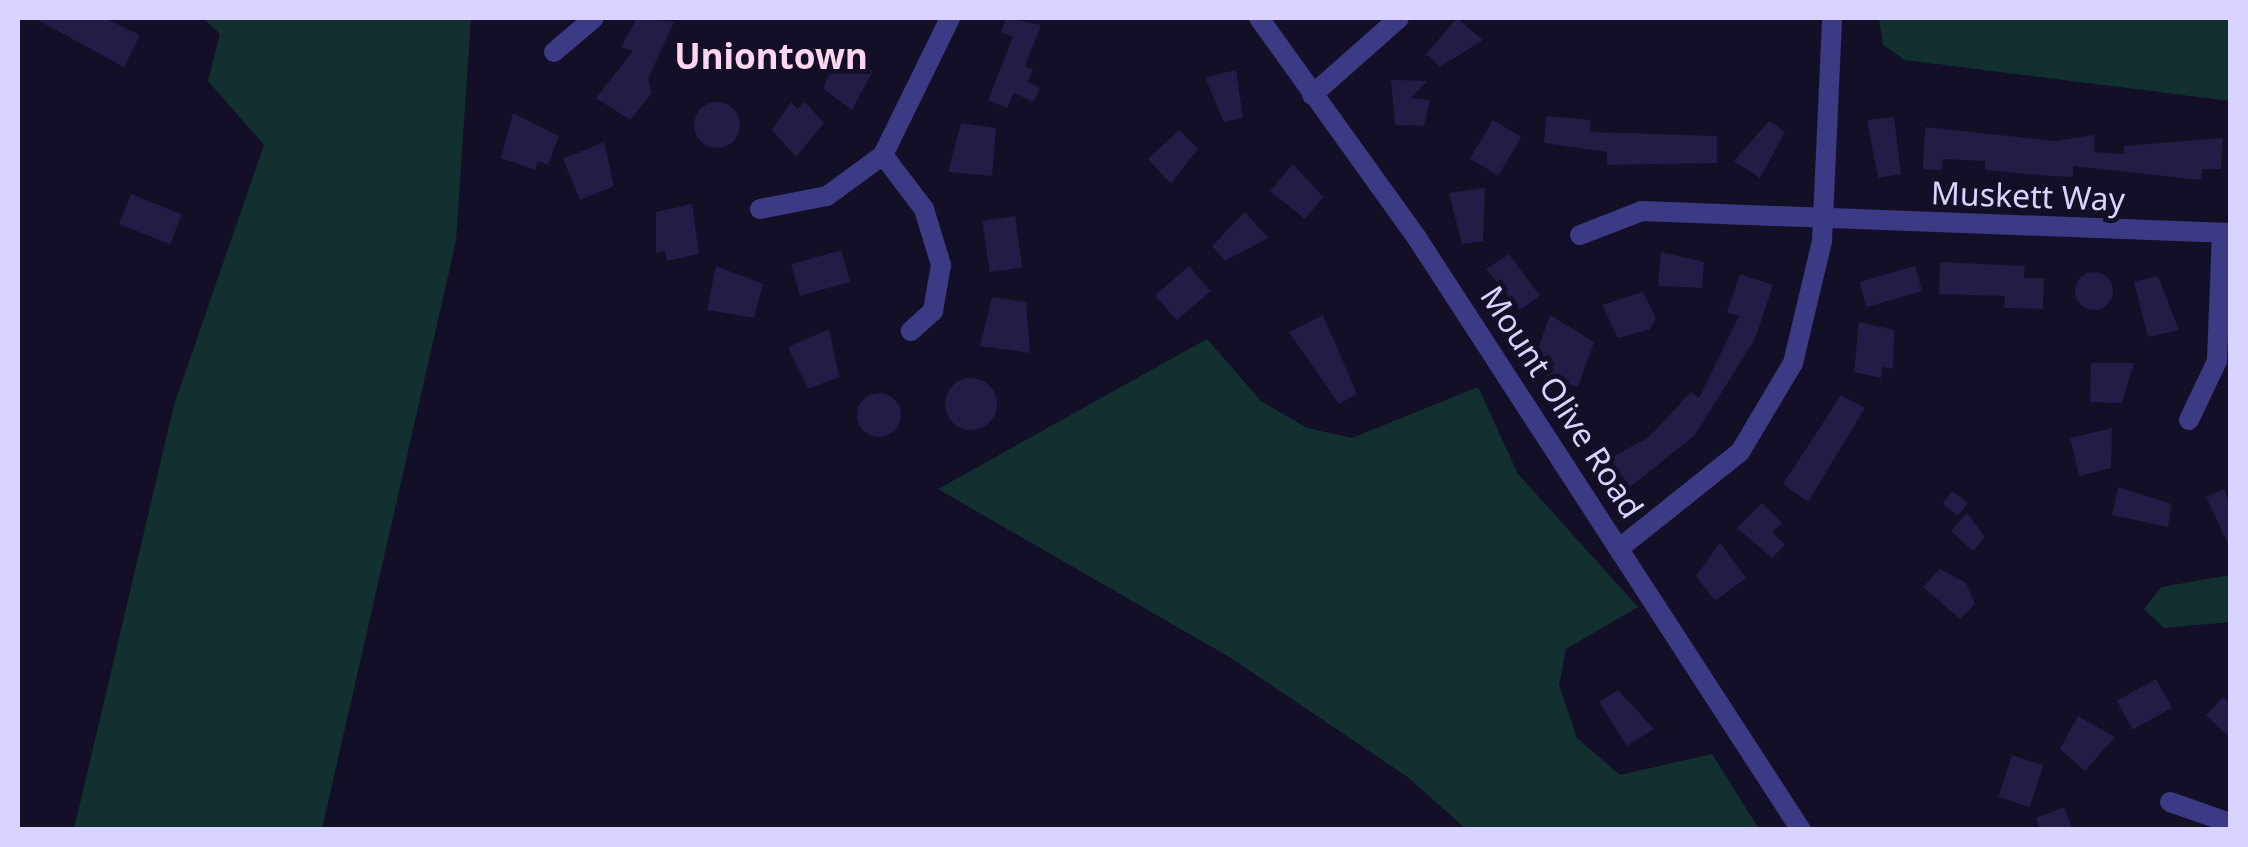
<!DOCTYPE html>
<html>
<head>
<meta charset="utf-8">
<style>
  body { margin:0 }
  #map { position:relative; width:2248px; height:847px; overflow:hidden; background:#130f26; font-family:"Noto Sans",sans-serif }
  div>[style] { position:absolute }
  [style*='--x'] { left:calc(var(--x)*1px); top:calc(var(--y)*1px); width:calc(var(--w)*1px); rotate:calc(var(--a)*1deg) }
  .green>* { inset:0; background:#12302f }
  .building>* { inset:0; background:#241b47; transform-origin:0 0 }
  .round { border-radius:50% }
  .minor>* { height:20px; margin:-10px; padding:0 10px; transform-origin:10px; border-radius:10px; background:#3d3a85 }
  span { translate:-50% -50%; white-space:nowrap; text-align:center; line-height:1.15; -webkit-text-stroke:10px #130f26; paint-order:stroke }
  .street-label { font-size:32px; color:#d9d4ff }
  .neighbourhood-label { font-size:35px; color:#ffd6f0; font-weight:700 }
  .frame { position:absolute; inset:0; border:20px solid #d9d4ff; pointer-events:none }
</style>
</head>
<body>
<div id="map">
  <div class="green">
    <i style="clip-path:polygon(203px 18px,471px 18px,456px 241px,322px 829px,74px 829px,174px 405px,264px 145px,208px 81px,220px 34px)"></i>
    <i style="clip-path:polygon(1879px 18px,2230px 18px,2230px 101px,1905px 60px,1883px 45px)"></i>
    <i style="clip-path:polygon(1207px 339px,1261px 401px,1307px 428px,1352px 438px,1478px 387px,1518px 474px,1638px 607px,1566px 649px,1559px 685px,1577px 738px,1620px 775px,1712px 754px,1759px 829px,1466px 829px,1409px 778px,1231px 658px,938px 489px)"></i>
    <i style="clip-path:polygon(2230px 575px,2230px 622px,2164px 628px,2144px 609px,2161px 587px)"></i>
  </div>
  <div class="building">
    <i style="clip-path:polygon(34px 18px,104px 18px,140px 35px,124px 67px)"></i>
    <i style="clip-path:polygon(637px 18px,674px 22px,648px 79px,652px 93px,630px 120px,596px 98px,633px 51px,621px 47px)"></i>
    <i style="clip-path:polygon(1006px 18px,1041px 25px,1025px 66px,1033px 70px,1027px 82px,1040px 88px,1033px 102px,1014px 93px,1007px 108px,988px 100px,1013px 37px,1001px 32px)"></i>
    <i style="clip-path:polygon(1457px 18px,1483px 40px,1440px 67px,1426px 54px)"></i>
    <i style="clip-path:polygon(849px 54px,873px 71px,852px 110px,823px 89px,835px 58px,843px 63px)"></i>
    <i style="clip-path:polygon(1236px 70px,1243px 118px,1224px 122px,1205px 77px)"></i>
    <i style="clip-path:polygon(1391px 80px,1427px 81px,1411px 98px,1430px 100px,1424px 126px,1395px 125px)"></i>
    <i style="clip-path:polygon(791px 102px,797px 109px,805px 102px,824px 123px,796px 157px,772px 130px)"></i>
    <i class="round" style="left:694px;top:102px;width:46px;height:46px"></i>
    <i style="clip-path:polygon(513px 113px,559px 136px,548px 165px,538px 161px,535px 170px,501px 158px)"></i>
    <i style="clip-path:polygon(1546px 116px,1591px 120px,1590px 132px,1717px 136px,1717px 163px,1607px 165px,1607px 152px,1544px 143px)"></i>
    <i style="clip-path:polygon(1894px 117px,1901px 174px,1878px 178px,1867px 120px)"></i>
    <i style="left:1493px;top:120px;width:33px;height:45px;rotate:31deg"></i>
    <i style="clip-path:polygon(1769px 121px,1785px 132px,1760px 178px,1734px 161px)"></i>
    <i style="clip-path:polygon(961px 123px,996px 128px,992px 176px,948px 172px)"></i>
    <i style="clip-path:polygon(1925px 127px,2055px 141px,2095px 135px,2094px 152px,2124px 154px,2124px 146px,2223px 138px,2221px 169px,2202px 169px,2201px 180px,2073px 166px,2073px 177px,2050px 176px,1985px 170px,1985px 161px,1943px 159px,1942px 170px,1923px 169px)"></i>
    <i style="clip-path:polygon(1179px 130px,1198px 149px,1171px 184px,1148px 159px)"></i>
    <i style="clip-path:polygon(604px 142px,614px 186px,580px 200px,563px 159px)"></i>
    <i style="clip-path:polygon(1293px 164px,1323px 197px,1305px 219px,1270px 191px)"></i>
    <i style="clip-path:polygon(1485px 188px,1483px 241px,1462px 244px,1449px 193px)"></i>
    <i style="left:131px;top:194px;width:55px;height:32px;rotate:22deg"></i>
    <i style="clip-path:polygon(692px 204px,699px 254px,667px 261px,665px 251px,656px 253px,656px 212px)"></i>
    <i style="clip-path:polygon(1245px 212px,1268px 238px,1225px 261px,1212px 246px)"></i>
    <i style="left:1015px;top:216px;width:52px;height:33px;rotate:82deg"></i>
    <i style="left:841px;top:250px;width:33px;height:52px;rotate:74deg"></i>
    <i style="clip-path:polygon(1661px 252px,1704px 262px,1702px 288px,1658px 286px)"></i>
    <i style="clip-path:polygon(1509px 254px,1540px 296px,1520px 310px,1486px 269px)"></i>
    <i style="clip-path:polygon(1940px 262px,2025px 266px,2024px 278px,2044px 278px,2043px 309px,2004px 308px,2005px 296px,1939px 294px)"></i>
    <i style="clip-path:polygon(716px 266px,763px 284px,754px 318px,707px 310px)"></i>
    <i style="left:1189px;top:266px;width:33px;height:45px;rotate:49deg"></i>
    <i style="left:1915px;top:266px;width:26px;height:58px;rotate:74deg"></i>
    <i class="round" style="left:2075px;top:272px;width:38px;height:38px"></i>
    <i style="clip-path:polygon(1740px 274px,1773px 285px,1755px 339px,1695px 435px,1630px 487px,1610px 458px,1648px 438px,1691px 392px,1699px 398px,1739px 316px,1727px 312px)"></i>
    <i style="clip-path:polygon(2158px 276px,2179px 330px,2148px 337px,2134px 282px)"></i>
    <i style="clip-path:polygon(1643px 292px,1656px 318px,1650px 329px,1618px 338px,1602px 305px)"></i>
    <i style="clip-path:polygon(992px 297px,1026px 302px,1030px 353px,980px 346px)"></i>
    <i style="clip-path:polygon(1323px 315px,1357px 394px,1339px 404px,1289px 332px)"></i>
    <i style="clip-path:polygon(1550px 315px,1594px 342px,1578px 387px,1546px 376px,1551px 360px,1536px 354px)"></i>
    <i style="clip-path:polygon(1859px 322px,1894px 330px,1893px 369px,1883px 367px,1881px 378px,1854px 372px)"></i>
    <i style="clip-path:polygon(829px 329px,839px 377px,808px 389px,788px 347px)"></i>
    <i style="clip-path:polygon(2091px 363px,2134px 363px,2122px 403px,2090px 402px)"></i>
    <i class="round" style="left:945px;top:378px;width:52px;height:52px"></i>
    <i class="round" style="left:857px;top:393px;width:44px;height:44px"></i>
    <i style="clip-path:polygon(1841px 395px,1865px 408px,1808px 502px,1783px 484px)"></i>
    <i style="clip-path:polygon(2112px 428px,2111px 468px,2079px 476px,2070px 438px)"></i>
    <i style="clip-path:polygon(2118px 487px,2172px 504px,2168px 527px,2112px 515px)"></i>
    <i style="clip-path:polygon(2224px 489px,2230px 504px,2230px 548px,2206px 497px)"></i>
    <i style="left:1952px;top:491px;width:20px;height:16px;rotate:37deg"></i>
    <i style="clip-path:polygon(1762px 503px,1782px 523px,1772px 532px,1785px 545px,1772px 558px,1737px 528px)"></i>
    <i style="clip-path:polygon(1967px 513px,1985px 537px,1973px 551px,1951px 531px)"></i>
    <i style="clip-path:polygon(1720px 543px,1746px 578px,1715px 601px,1696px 576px)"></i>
    <i style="clip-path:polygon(1940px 569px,1966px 583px,1975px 604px,1960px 619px,1923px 587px)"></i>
    <i style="left:2156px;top:679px;width:33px;height:45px;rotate:61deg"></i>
    <i style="clip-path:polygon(1618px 690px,1654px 729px,1627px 746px,1599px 702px)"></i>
    <i style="clip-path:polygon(2223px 697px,2230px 704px,2230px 738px,2206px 715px)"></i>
    <i style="clip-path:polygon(2078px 716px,2115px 737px,2085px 771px,2060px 749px)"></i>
    <i style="left:2012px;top:755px;width:33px;height:44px;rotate:18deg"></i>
    <i style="clip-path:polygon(2064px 807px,2073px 830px,2040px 830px,2036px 818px)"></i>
  </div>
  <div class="minor">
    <i style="--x:1259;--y:18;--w:271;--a:54.3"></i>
    <i style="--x:1417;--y:238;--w:706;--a:57.03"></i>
    <i style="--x:554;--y:52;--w:52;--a:-40.4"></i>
    <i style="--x:1312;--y:95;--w:116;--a:-41.5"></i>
    <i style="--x:883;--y:155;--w:68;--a:52.8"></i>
    <i style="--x:924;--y:209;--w:59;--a:73.1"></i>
    <i style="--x:941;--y:265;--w:47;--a:99.9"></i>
    <i style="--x:933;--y:311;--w:30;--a:138"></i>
    <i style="--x:760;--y:209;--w:68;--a:-11"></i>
    <i style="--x:827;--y:196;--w:69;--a:-36.2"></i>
    <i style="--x:883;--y:155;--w:153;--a:-63.9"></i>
    <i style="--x:1580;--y:235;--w:66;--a:-21.2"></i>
    <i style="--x:1642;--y:211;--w:588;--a:2.14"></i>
    <i style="--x:2189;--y:420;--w:65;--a:-64.6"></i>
    <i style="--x:2217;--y:361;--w:128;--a:-87.8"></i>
    <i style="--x:1621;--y:547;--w:152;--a:-38.6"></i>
    <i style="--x:1740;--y:452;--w:104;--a:-59.2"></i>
    <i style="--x:1793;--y:363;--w:125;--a:-76.6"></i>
    <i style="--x:1822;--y:241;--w:223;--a:-87.4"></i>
    <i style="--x:2170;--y:802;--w:64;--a:19.3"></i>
  </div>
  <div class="street-label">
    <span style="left:2028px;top:196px;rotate:2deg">Muskett Way</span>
    <span style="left:1562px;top:402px;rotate:57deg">Mount Olive Road</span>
  </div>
  <div class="neighbourhood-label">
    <span style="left:771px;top:56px">Uniontown</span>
  </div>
  <div class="frame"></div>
</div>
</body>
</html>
